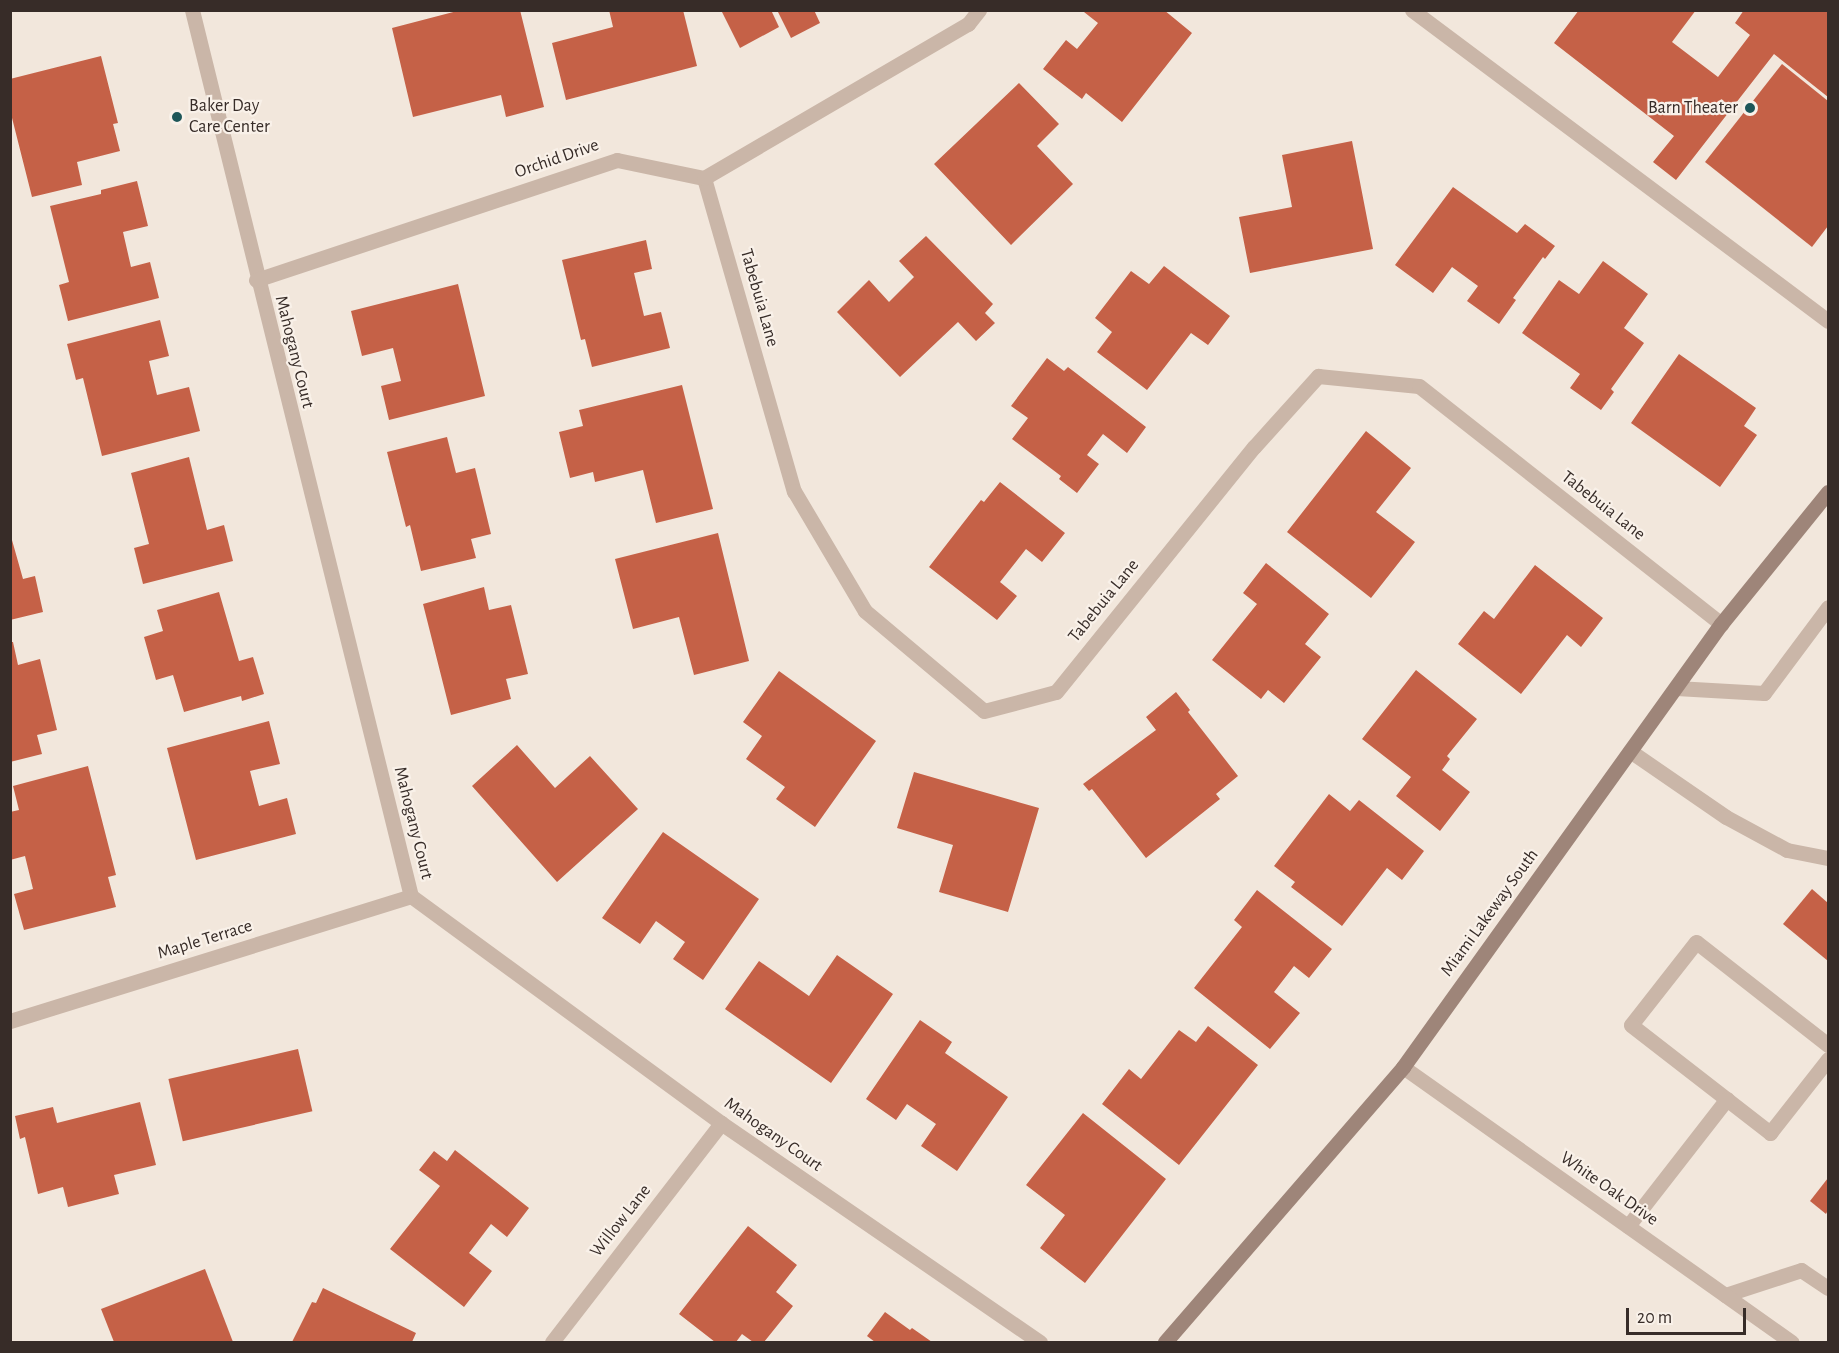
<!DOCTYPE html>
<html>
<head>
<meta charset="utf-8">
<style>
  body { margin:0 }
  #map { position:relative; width:1839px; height:1353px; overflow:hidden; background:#f2e7dc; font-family:"Alegreya Sans",sans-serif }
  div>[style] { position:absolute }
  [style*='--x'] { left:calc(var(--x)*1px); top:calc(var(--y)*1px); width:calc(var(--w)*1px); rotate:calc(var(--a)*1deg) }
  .building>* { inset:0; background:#c56147; transform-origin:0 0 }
  .lane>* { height:15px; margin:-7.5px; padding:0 7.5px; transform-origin:7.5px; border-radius:7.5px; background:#cab6a8 }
  .street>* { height:15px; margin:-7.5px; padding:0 7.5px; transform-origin:7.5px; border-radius:7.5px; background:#cab6a8 }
  .secondary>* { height:15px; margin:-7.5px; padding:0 7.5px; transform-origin:7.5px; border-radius:7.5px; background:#9e8579 }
  .dots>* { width:16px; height:16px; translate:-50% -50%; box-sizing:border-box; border:3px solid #f9f1e9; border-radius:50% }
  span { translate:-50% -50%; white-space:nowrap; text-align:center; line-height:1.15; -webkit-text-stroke:4.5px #f9f1e9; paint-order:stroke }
  .poi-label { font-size:18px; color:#372c28 }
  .left { translate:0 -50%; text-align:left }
  .right { translate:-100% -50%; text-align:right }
  .street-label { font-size:18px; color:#372c28 }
  .frame { position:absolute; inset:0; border:12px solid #372c28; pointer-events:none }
  .scale { position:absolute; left:1626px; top:1308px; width:120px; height:27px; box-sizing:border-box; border:3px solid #372c28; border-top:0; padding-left:8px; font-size:18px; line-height:21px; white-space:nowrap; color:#372c28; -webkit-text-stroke:4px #f9f1e9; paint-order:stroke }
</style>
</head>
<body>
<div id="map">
  <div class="building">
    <i style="clip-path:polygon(461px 10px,520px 10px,544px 107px,506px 117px,501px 95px,413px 117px,392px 28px)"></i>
    <i style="clip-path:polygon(609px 10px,683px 10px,697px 66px,566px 100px,552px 43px,613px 27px)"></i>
    <i style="clip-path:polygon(721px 10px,771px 10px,779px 27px,740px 48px)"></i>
    <i style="clip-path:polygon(777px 10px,814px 10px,820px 23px,791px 38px)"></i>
    <i style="clip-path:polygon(1085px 10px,1164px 10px,1192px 33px,1122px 122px,1086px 93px,1082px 99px,1043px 69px,1066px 40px,1077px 49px,1098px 23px,1084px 12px)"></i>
    <i style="clip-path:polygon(1579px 10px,1696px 10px,1672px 42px,1718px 77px,1750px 35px,1735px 23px,1744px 10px,1828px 10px,1828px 97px,1774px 54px,1676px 180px,1653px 162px,1674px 136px,1554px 43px)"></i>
    <i style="clip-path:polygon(101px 56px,118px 123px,113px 124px,120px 151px,77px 162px,82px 185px,32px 197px,10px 110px,10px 79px)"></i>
    <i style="clip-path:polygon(1782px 64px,1828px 101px,1828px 226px,1812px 247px,1705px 162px)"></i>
    <i style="clip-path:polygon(1019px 83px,1059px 124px,1037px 146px,1073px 184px,1011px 245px,934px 164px)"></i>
    <i style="clip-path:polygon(1352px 141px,1373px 249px,1250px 273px,1239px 217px,1292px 207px,1282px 155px)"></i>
    <i style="clip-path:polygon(137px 181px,148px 226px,123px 232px,131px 267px,150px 262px,159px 298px,68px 321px,59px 285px,69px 282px,50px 206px,101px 194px,101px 190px)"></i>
    <i style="clip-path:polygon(1453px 187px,1517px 233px,1525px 224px,1555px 246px,1545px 259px,1543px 257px,1513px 298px,1516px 300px,1499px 324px,1467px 301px,1478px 286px,1452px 267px,1433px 293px,1395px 265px)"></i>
    <i style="clip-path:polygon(926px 236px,993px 304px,985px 313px,995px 323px,976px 341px,958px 322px,900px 377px,837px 312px,869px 280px,889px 302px,914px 277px,899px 261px)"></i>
    <i style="clip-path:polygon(646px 240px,652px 269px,634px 273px,644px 316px,661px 312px,670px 348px,592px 367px,585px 339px,581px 340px,562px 260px)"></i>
    <i style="clip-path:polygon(1603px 261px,1648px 294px,1624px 328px,1644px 343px,1611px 389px,1614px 392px,1601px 410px,1570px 388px,1580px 374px,1522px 333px,1559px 280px,1579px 294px)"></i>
    <i style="clip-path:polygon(1164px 266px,1230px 316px,1208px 345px,1191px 333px,1147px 390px,1097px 352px,1112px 332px,1095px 318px,1131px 271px,1149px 284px)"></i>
    <i style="clip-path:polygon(458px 284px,485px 396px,389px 420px,381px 386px,401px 381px,393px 348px,362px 356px,351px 311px)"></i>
    <i style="clip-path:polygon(160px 320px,169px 356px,149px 361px,157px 395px,189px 387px,200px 431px,102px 456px,83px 378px,76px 380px,67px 344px)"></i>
    <i style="clip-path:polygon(1679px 354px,1756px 408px,1744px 426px,1757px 435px,1720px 487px,1631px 423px)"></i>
    <i style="clip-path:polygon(1047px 358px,1064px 371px,1068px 367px,1146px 427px,1127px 453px,1103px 434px,1087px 455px,1099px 464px,1077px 493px,1059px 479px,1061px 476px,1012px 439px,1028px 418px,1011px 406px)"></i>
    <i style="clip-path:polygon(682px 385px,713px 509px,656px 523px,643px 470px,595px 482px,593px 472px,570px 478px,559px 432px,583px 426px,579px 410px)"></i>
    <i style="clip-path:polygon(1366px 431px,1411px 468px,1376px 512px,1415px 542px,1371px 598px,1287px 532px)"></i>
    <i style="clip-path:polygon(447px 437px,456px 473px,475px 468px,491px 534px,471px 539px,476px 558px,421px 571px,410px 525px,406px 527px,387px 452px)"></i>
    <i style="clip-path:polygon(189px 457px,207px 530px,224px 525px,233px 561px,143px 584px,134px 548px,149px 544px,131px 473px)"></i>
    <i style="clip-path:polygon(1000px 482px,1065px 533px,1042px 562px,1026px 549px,1000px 582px,1017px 596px,997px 620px,929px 567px,981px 500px,984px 502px)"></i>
    <i style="clip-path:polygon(10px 533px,23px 579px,35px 576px,43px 612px,10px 620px)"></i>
    <i style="clip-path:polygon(718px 533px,749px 661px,694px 675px,679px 617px,633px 629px,615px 559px)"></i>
    <i style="clip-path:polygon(1266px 563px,1329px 614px,1305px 644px,1321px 657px,1284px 703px,1268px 690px,1261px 699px,1212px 660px,1257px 604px,1243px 593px)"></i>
    <i style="clip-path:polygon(1535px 565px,1603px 618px,1581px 647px,1567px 635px,1521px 694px,1458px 644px,1484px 611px,1494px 619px)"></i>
    <i style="clip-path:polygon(484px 587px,489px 610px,511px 605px,528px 674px,506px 679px,511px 699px,451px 715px,423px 604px)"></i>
    <i style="clip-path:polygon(219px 592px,239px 661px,253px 657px,264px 694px,242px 701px,241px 696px,184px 712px,173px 675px,156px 680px,144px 637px,163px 631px,157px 610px)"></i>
    <i style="clip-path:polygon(10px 642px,13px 642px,18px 665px,40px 659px,57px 730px,37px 735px,42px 754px,10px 762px)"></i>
    <i style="clip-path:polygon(1416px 670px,1477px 719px,1447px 756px,1450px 759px,1442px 770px,1470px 792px,1440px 831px,1396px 796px,1411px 777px,1362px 739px)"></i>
    <i style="clip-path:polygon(779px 671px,876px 741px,815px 827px,776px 799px,785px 787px,746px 759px,762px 736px,743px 722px)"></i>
    <i style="clip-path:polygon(1176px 692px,1190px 710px,1188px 712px,1238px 776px,1216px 794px,1220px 799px,1146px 858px,1092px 789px,1089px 791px,1083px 784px,1156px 730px,1146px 717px)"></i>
    <i style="clip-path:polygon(269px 721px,280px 764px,250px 771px,259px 806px,287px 798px,296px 834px,196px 860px,167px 748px)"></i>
    <i style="clip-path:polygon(517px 745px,555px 788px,590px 756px,638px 809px,557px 882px,472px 786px)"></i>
    <i style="clip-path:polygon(88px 766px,116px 875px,108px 877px,116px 907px,24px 930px,14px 894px,33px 889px,25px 856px,10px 860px,10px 812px,19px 810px,13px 786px)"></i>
    <i style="clip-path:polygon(914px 772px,1039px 808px,1008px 912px,939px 892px,953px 845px,897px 828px)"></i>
    <i style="clip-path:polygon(1329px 794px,1350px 811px,1359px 800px,1424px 851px,1402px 880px,1387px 868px,1342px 926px,1291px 887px,1295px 882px,1274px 866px)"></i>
    <i style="clip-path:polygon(663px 832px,759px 899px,703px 980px,673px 959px,685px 942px,656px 921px,640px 944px,602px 918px)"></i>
    <i style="clip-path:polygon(1812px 889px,1828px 903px,1828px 961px,1783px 924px)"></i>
    <i style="clip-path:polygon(1257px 890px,1332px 949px,1309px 978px,1294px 966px,1274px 992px,1300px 1013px,1270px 1049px,1194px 988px,1242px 927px,1234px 920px)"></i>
    <i style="clip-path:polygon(837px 955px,893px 994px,831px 1083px,725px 1009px,759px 961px,809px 996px)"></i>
    <i style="clip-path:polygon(920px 1020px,952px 1042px,945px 1053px,1008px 1097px,957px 1171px,921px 1146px,936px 1124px,907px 1104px,896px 1120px,866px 1099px)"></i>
    <i style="clip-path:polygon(1208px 1026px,1258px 1065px,1179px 1165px,1102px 1104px,1129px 1069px,1141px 1079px,1179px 1030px,1196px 1042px)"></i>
    <i style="left:298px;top:1049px;width:64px;height:133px;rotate:77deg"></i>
    <i style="clip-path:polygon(140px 1102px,156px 1165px,114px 1175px,119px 1194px,68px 1207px,63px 1187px,38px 1194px,25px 1137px,20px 1139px,15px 1116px,53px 1107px,57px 1123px)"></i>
    <i style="clip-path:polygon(1083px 1113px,1166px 1179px,1085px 1283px,1040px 1248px,1065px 1215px,1026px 1185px)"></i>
    <i style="clip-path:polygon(455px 1150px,529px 1208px,507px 1237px,491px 1224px,469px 1253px,492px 1271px,464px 1307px,390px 1249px,440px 1186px,419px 1170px,434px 1151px,447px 1161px)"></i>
    <i style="clip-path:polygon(1828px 1178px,1828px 1210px,1826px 1214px,1810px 1201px)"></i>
    <i style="clip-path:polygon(748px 1226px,797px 1265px,776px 1292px,793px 1306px,764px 1342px,753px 1342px,742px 1334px,736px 1342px,715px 1342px,679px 1314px)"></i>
    <i style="clip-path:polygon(205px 1269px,233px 1342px,114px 1342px,101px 1309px)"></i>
    <i style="clip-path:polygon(323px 1288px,416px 1333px,412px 1342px,292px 1342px,312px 1302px,316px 1303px)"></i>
    <i style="clip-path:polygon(885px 1312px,910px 1330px,912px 1328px,932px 1342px,875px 1342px,867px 1336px)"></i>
  </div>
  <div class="lane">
    <i style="--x:1412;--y:10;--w:519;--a:36.78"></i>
    <i style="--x:1676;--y:688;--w:88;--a:3.3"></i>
    <i style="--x:1764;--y:693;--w:107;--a:-53.3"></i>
    <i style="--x:1630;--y:751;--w:116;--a:34.5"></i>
    <i style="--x:1726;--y:817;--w:69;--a:28.4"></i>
    <i style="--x:1787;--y:850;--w:42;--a:11"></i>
    <i style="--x:1828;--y:1045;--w:167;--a:-142"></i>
    <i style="--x:1696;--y:942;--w:105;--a:128.1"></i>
    <i style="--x:1631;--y:1025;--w:176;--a:37.8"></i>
    <i style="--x:1770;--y:1133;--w:94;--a:-51.9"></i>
    <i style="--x:1628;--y:1226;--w:161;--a:-52.1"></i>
    <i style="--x:1725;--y:1295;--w:80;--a:-18.2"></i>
    <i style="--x:1801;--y:1270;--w:32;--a:34"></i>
  </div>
  <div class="street">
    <i style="--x:192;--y:10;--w:913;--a:76.12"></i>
    <i style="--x:411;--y:896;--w:384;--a:36.2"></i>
    <i style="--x:721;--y:1123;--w:387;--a:34.5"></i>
    <i style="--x:704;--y:178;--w:326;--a:74"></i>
    <i style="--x:794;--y:491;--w:139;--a:59.4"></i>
    <i style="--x:865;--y:611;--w:155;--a:40"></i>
    <i style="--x:984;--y:711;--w:74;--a:-14.8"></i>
    <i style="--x:1056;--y:692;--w:315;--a:-51.1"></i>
    <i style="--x:1254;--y:447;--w:96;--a:-48"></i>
    <i style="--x:1318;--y:376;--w:101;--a:5.7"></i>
    <i style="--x:1419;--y:386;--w:385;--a:38.2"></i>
    <i style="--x:256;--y:280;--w:380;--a:-18.4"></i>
    <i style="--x:617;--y:160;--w:89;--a:11.7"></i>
    <i style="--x:704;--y:178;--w:306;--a:-30.3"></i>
    <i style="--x:968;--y:24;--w:18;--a:-52"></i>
    <i style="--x:10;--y:1021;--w:420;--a:-17.3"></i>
    <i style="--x:1403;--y:1067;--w:476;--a:35.3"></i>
    <i style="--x:552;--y:1342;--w:277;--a:-52.3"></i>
  </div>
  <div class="secondary">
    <i style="--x:1165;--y:1342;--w:364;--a:-49.1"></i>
    <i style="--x:1403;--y:1067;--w:545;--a:-54.33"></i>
    <i style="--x:1721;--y:624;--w:170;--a:-51"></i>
  </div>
  <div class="dots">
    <i style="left:1750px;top:108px;background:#1e5658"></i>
    <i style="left:177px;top:117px;background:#1e5658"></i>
  </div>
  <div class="poi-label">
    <span class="left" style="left:189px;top:117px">Baker Day<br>Care Center</span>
    <span class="right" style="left:1738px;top:108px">Barn Theater</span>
  </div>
  <div class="street-label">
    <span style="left:557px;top:159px;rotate:-19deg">Orchid Drive</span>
    <span style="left:759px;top:298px;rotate:74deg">Tabebuia Lane</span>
    <span style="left:294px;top:352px;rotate:76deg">Mahogany Court</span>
    <span style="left:1603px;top:506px;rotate:38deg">Tabebuia Lane</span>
    <span style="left:1104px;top:601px;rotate:-51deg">Tabebuia Lane</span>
    <span style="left:413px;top:823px;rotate:76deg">Mahogany Court</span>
    <span style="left:1490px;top:913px;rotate:-54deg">Miami Lakeway South</span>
    <span style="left:205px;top:940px;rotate:-17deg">Maple Terrace</span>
    <span style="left:773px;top:1135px;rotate:35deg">Mahogany Court</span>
    <span style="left:1609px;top:1189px;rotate:35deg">White Oak Drive</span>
    <span style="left:621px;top:1221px;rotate:-52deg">Willow Lane</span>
  </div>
  <div class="frame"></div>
  <div class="scale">20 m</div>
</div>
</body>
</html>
